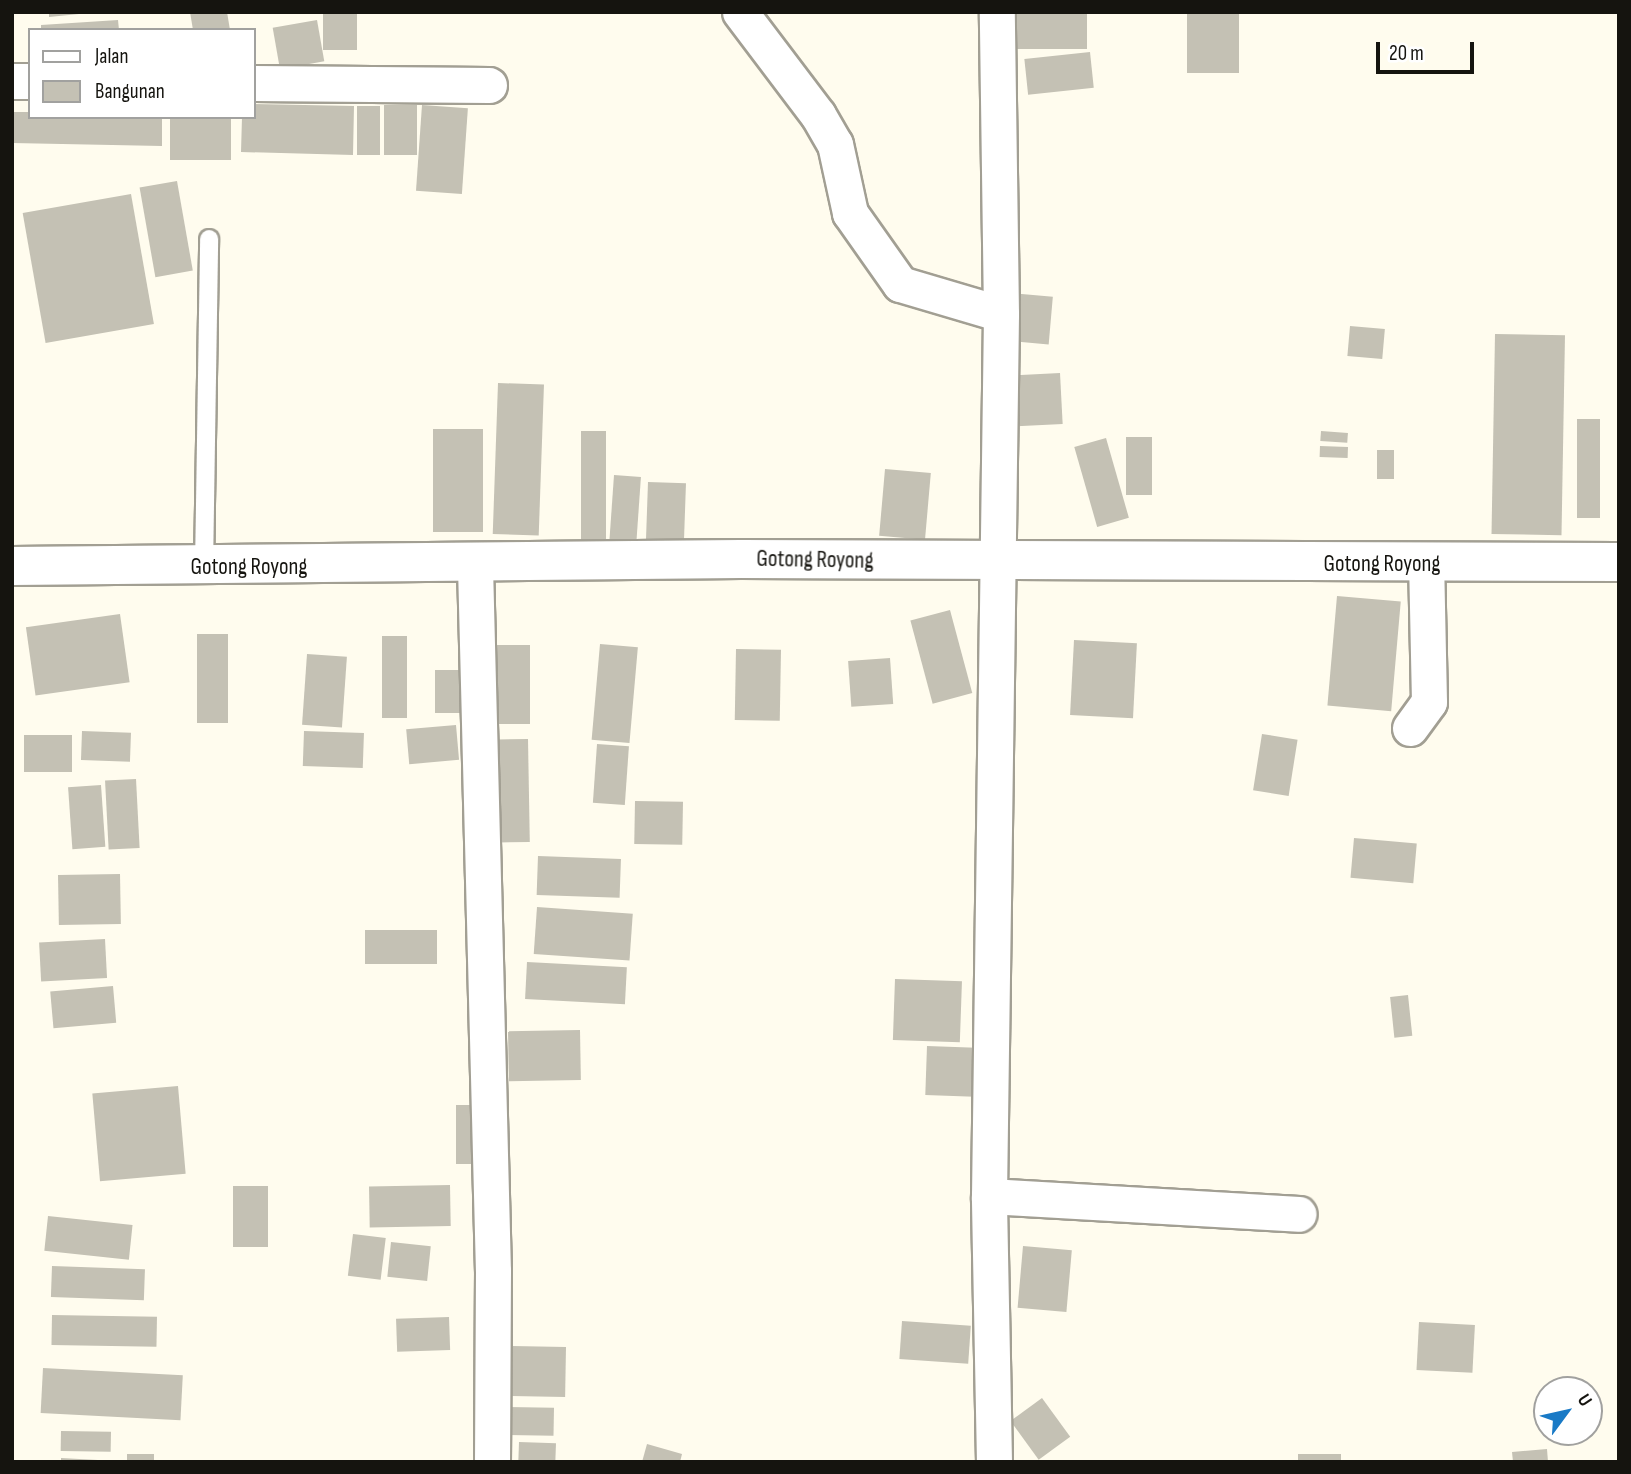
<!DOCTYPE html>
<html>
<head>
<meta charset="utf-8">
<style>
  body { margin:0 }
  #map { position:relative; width:1631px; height:1474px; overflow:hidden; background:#fffcee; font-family:"Sofia Sans Condensed",sans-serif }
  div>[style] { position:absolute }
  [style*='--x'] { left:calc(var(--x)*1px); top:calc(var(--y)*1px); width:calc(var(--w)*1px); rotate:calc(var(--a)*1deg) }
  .building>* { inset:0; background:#c4c1b4; transform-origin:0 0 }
  .roads { filter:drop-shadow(2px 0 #a29f93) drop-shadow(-2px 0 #a29f93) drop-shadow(0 2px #a29f93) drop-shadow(0 -2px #a29f93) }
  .service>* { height:18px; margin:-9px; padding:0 9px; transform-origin:9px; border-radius:9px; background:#fff }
  .minor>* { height:35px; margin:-17.5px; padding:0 17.5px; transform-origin:17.5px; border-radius:17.5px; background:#fff }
  .tertiary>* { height:38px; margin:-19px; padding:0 19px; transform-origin:19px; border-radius:19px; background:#fff }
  span { translate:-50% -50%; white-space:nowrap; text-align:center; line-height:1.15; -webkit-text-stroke:6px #fff; paint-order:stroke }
  .street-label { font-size:23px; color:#15140f }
  .frame { position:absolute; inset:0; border:14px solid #15140f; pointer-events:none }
  .legend { position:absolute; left:28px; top:28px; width:228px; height:91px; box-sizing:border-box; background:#fff; border:2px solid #a1a19f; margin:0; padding:9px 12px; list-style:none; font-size:21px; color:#15140f }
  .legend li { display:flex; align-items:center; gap:14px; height:35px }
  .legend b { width:35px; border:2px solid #a1a19f }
  .north { position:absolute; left:1533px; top:1376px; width:70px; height:70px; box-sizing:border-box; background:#fff; border:2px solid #a1a19f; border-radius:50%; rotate:57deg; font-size:19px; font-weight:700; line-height:28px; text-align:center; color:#15140f }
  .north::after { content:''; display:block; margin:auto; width:24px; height:32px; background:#197ac6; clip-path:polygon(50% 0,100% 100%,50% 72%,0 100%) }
  .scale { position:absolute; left:1376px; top:42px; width:98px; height:32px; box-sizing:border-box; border:4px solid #15140f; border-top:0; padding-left:9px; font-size:21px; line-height:24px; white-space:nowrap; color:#15140f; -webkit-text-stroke:5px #fff; paint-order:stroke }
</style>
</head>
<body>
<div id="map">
  <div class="building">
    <i style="clip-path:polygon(49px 12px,79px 12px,79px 14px,49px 17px)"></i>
    <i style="clip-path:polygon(190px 12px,227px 12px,230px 30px,193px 30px)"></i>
    <i style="left:323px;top:12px;width:34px;height:38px"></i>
    <i style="left:1009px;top:12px;width:78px;height:37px"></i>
    <i style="left:1187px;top:12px;width:52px;height:61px"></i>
    <i style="clip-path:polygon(118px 20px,119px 30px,41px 30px,41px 25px)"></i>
    <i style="left:317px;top:20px;width:42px;height:45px;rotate:80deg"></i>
    <i style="left:1090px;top:52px;width:36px;height:66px;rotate:84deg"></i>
    <i style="clip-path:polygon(254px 104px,354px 106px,353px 155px,241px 152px,242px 117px,254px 117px)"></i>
    <i style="left:384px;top:105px;width:33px;height:50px"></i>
    <i style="left:422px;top:105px;width:46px;height:86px;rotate:4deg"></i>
    <i style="left:357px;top:106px;width:23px;height:49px"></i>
    <i style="clip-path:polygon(12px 112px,30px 112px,30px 117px,162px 117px,162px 146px,12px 143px)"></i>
    <i style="left:170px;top:117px;width:61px;height:43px"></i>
    <i style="left:177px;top:181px;width:91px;height:38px;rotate:80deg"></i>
    <i style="left:131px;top:194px;width:132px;height:110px;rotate:80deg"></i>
    <i style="left:1011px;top:293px;width:42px;height:48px;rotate:5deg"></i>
    <i style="left:1350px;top:326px;width:35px;height:30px;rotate:5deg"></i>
    <i style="left:1495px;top:334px;width:70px;height:200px;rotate:1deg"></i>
    <i style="left:1060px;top:373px;width:51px;height:46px;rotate:87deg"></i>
    <i style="left:498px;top:383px;width:46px;height:151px;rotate:2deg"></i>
    <i style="left:1577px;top:419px;width:23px;height:99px"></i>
    <i style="left:433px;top:429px;width:50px;height:103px"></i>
    <i style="left:581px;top:431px;width:25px;height:116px"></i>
    <i style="left:1321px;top:431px;width:27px;height:10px;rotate:4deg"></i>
    <i style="left:1126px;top:437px;width:26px;height:58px"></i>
    <i style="left:1106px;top:438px;width:83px;height:33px;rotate:74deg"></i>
    <i style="left:1320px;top:446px;width:28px;height:11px;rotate:2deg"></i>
    <i style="left:1377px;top:450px;width:17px;height:29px"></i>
    <i style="left:885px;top:469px;width:46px;height:67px;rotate:5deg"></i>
    <i style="left:614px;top:475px;width:27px;height:73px;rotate:4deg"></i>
    <i style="left:648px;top:482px;width:38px;height:58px;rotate:2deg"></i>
    <i style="left:1337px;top:596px;width:64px;height:110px;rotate:5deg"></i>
    <i style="left:950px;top:610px;width:86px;height:41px;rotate:75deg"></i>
    <i style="left:120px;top:614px;width:69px;height:95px;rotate:82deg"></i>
    <i style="left:197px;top:634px;width:31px;height:89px"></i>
    <i style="left:382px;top:636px;width:25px;height:82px"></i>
    <i style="left:1074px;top:640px;width:63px;height:75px;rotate:3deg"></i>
    <i style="left:600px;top:644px;width:38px;height:96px;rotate:5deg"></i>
    <i style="left:487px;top:645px;width:43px;height:79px"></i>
    <i style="left:736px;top:649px;width:45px;height:71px;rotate:1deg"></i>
    <i style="left:307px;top:654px;width:40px;height:71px;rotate:4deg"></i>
    <i style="left:890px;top:658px;width:46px;height:42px;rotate:86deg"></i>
    <i style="left:435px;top:670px;width:27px;height:43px"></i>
    <i style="left:456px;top:725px;width:35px;height:50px;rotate:85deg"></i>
    <i style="left:82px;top:731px;width:49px;height:29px;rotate:2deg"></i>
    <i style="left:304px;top:731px;width:60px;height:35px;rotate:2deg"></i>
    <i style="left:1262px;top:734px;width:36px;height:57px;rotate:9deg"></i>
    <i style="left:24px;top:735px;width:48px;height:37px"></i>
    <i style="left:528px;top:739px;width:103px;height:43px;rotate:89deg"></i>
    <i style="left:597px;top:744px;width:32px;height:59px;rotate:4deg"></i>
    <i style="left:136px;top:779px;width:69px;height:31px;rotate:87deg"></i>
    <i style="left:101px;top:785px;width:62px;height:33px;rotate:86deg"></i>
    <i style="left:635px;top:801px;width:48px;height:43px;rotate:1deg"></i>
    <i style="left:1354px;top:838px;width:63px;height:40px;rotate:5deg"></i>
    <i style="left:538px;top:856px;width:83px;height:39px;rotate:2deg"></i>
    <i style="left:120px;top:874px;width:50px;height:62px;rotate:89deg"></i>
    <i style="left:537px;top:907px;width:96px;height:47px;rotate:4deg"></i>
    <i style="left:437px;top:930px;width:34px;height:72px;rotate:90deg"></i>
    <i style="left:105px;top:939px;width:39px;height:66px;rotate:87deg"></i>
    <i style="left:527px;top:962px;width:100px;height:37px;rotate:3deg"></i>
    <i style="left:895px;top:979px;width:67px;height:61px;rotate:2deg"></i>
    <i style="left:113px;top:986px;width:37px;height:63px;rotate:85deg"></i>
    <i style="left:1408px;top:995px;width:41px;height:18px;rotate:84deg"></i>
    <i style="left:580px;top:1030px;width:50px;height:72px;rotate:89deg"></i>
    <i style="left:927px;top:1046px;width:49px;height:49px;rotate:2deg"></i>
    <i style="left:178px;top:1086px;width:88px;height:86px;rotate:85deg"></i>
    <i style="left:456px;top:1105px;width:28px;height:59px"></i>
    <i style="left:450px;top:1185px;width:41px;height:81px;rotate:89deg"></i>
    <i style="left:233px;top:1186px;width:35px;height:61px"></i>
    <i style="left:48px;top:1216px;width:85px;height:35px;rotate:6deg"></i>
    <i style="left:353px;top:1234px;width:33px;height:42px;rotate:7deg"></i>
    <i style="left:391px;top:1242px;width:40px;height:35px;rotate:6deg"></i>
    <i style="left:1023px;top:1246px;width:49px;height:62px;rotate:5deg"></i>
    <i style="left:52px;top:1266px;width:93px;height:31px;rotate:2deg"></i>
    <i style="left:52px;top:1315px;width:105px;height:30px;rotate:1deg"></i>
    <i style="left:449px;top:1317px;width:33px;height:53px;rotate:88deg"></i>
    <i style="left:902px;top:1321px;width:69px;height:38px;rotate:4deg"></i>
    <i style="left:1419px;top:1322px;width:56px;height:48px;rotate:3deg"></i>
    <i style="left:512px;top:1346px;width:54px;height:50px;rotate:1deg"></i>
    <i style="left:43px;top:1368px;width:140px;height:45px;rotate:3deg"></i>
    <i style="left:1042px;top:1398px;width:48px;height:39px;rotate:54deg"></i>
    <i style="left:504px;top:1407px;width:50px;height:28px;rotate:1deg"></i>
    <i style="left:61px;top:1431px;width:50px;height:20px;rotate:1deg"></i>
    <i style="left:519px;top:1442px;width:37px;height:20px;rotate:2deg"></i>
    <i style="clip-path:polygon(647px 1444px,682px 1454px,680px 1462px,642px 1462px)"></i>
    <i style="clip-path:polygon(1547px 1449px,1548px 1462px,1513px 1462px,1512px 1452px)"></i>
    <i style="left:154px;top:1454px;width:8px;height:27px;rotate:90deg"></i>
    <i style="left:1298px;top:1454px;width:43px;height:8px"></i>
    <i style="clip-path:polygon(61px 1458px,98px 1460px,98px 1462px,61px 1462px)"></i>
  </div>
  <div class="roads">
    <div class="service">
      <i style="--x:204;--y:568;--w:329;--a:-89.1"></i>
    </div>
    <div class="minor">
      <i style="--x:740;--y:12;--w:129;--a:52.9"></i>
      <i style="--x:818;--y:115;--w:34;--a:60"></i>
      <i style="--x:835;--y:144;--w:71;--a:77.7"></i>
      <i style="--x:850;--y:213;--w:87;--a:54.8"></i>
      <i style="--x:900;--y:284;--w:105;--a:16.5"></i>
      <i style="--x:12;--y:81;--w:18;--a:0"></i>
      <i style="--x:254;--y:83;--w:235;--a:0.5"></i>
      <i style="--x:475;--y:566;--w:705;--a:88.54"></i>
      <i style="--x:493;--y:1271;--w:191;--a:90.3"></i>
      <i style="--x:1410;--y:728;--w:32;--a:-54"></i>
      <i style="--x:1429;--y:702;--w:138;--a:-91.2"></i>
      <i style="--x:989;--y:1196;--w:310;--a:3.3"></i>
      <i style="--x:994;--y:1462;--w:266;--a:-91.1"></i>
      <i style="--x:989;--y:1196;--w:882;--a:-89.22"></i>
      <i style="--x:1001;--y:314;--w:302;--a:-90.8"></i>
    </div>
    <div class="tertiary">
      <i style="--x:12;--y:566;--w:729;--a:-0.55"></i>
      <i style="--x:741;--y:559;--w:878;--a:0.2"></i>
    </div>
  </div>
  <div class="street-label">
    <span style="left:815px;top:560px;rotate:1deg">Gotong Royong</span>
    <span style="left:1382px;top:564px">Gotong Royong</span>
    <span style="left:249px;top:567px">Gotong Royong</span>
  </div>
  <div class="frame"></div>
  <ul class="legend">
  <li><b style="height:9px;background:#fff"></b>Jalan</li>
  <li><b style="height:19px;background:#c4c1b4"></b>Bangunan</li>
  </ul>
  <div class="north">U</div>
  <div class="scale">20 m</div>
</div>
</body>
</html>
